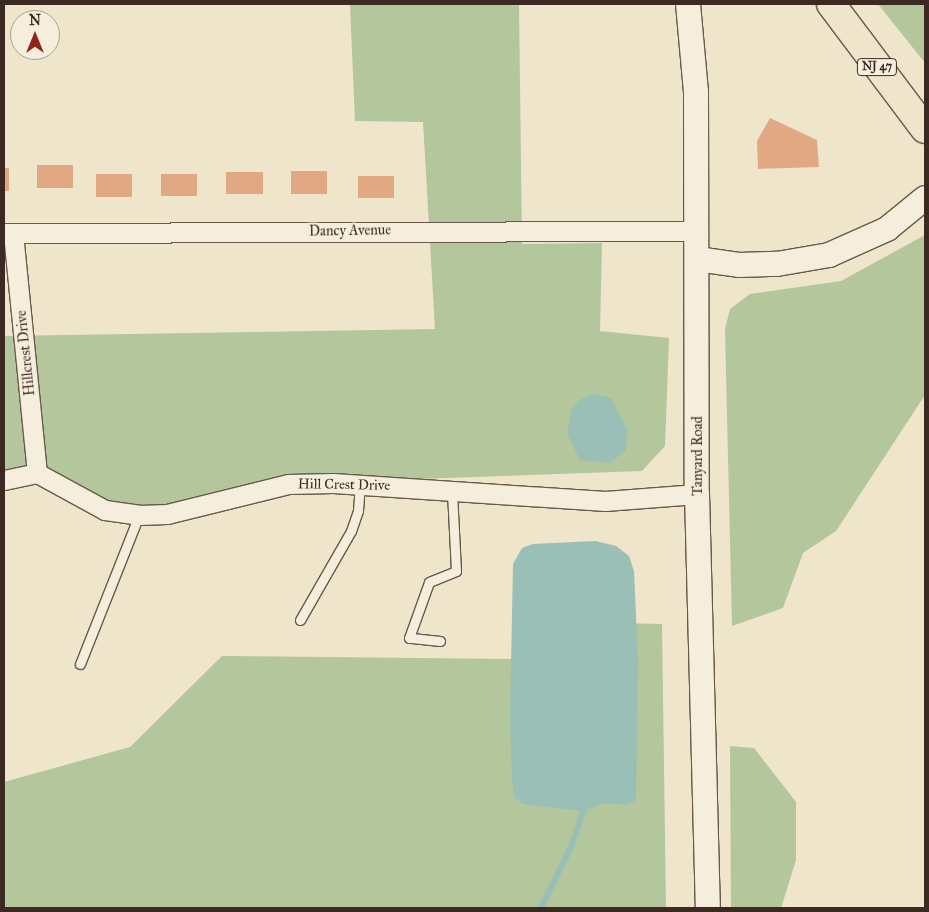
<!DOCTYPE html>
<html>
<head>
<meta charset="utf-8">
<style>
  body { margin:0 }
  #map { position:relative; width:929px; height:912px; overflow:hidden; background:#efe5ca; font-family:"IM FELL Great Primer",serif }
  div>[style] { position:absolute }
  [style*='--x'] { left:calc(var(--x)*1px); top:calc(var(--y)*1px); width:calc(var(--w)*1px); rotate:calc(var(--a)*1deg) }
  .green>* { inset:0; background:#b3c69c }
  .water>* { inset:0; background:#9abfb6 }
  .stream>* { height:5.5px; margin:-2.75px; padding:0 2.75px; transform-origin:2.75px; border-radius:2.75px; background:#9abfb6 }
  .building>* { inset:0; background:#e0a983; transform-origin:0 0 }
  .roads { filter:drop-shadow(1px 0 #69584b) drop-shadow(-1px 0 #69584b) drop-shadow(0 1px #69584b) drop-shadow(0 -1px #69584b) }
  .service>* { height:9px; margin:-4.5px; padding:0 4.5px; transform-origin:4.5px; border-radius:4.5px; background:#f5eedd }
  .minor>* { height:19px; margin:-9.5px; padding:0 9.5px; transform-origin:9.5px; border-radius:9.5px; background:#f5eedd }
  .tertiary>* { height:24px; margin:-12px; padding:0 12px; transform-origin:12px; border-radius:12px; background:#f5eedd }
  .primary>* { height:28px; margin:-14px; padding:0 14px; transform-origin:14px; border-radius:14px; background:#efe5ca }
  span { translate:-50% -50%; white-space:nowrap; text-align:center; line-height:1.15; -webkit-text-stroke:4px #f5eedd; paint-order:stroke }
  .shield-label span { padding:1px 4px; background:#f5eedd; border:1px solid; border-radius:4px; -webkit-text-stroke-width:0 }
  .shield-label { font-size:12px; color:#3c2921; font-weight:700 }
  .street-label { font-size:14px; color:#3c2921 }
  .frame { position:absolute; inset:0; border:5px solid #3c2921; pointer-events:none }
  .north { position:absolute; left:10px; top:10px; width:50px; height:50px; box-sizing:border-box; background:#f5eedd; border:1px solid #ab9f92; border-radius:50%; rotate:0deg; font-size:14px; font-weight:700; line-height:20px; text-align:center; color:#3c2921 }
  .north::after { content:''; display:block; margin:auto; width:18px; height:22px; background:#8f2418; clip-path:polygon(50% 0,100% 100%,50% 72%,0 100%) }
</style>
</head>
<body>
<div id="map">
  <div class="green">
    <i style="clip-path:polygon(350px 4px,519px 4px,522px 244px,602px 243px,600px 331px,669px 338px,665px 446px,642px 471px,304px 483px,122px 511px,36px 474px,4px 482px,4px 336px,435px 329px,423px 122px,355px 121px)"></i>
    <i style="clip-path:polygon(878px 4px,925px 4px,925px 63px)"></i>
    <i style="clip-path:polygon(925px 235px,925px 395px,836px 531px,803px 553px,783px 608px,732px 626px,725px 329px,730px 309px,750px 294px,841px 281px)"></i>
    <i style="clip-path:polygon(615px 623px,662px 624px,666px 908px,4px 908px,4px 782px,130px 747px,222px 656px,519px 659px)"></i>
    <i style="clip-path:polygon(730px 746px,754px 748px,796px 802px,796px 860px,781px 908px,731px 908px)"></i>
  </div>
  <div class="water">
    <i style="clip-path:polygon(594px 394px,611px 398px,627px 429px,626px 450px,610px 463px,580px 460px,567px 434px,572px 409px,581px 399px)"></i>
    <i style="clip-path:polygon(596px 541px,616px 546px,629px 556px,634px 571px,638px 661px,636px 800px,626px 805px,604px 803px,584px 811px,523px 804px,514px 797px,512px 781px,510px 718px,513px 564px,522px 548px,533px 544px)"></i>
  </div>
  <div class="stream">
    <i style="--x:541;--y:908;--w:70;--a:-63.8"></i>
    <i style="--x:572;--y:845;--w:42;--a:-72"></i>
  </div>
  <div class="building">
    <i style="clip-path:polygon(770px 118px,817px 140px,819px 167px,758px 169px,757px 141px)"></i>
    <i style="left:37px;top:165px;width:36px;height:23px"></i>
    <i style="left:4px;top:168px;width:5px;height:23px"></i>
    <i style="left:291px;top:171px;width:36px;height:23px"></i>
    <i style="left:226px;top:172px;width:37px;height:22px"></i>
    <i style="left:96px;top:174px;width:36px;height:23px"></i>
    <i style="left:161px;top:174px;width:36px;height:22px"></i>
    <i style="left:358px;top:176px;width:36px;height:22px"></i>
  </div>
  <div class="roads">
    <div class="service">
      <i style="--x:300;--y:620;--w:103;--a:-60.2"></i>
      <i style="--x:351;--y:531;--w:21;--a:-71"></i>
      <i style="--x:358;--y:511;--w:27;--a:-86"></i>
      <i style="--x:440;--y:641;--w:31;--a:-174"></i>
      <i style="--x:409;--y:638;--w:59;--a:-70.3"></i>
      <i style="--x:429;--y:582;--w:29;--a:-22"></i>
      <i style="--x:456;--y:571;--w:80;--a:-92.9"></i>
      <i style="--x:80;--y:664;--w:160;--a:-68.4"></i>
    </div>
    <div class="minor">
      <i style="--x:4;--y:233;--w:693;--a:-0.17"></i>
      <i style="--x:13;--y:233;--w:241;--a:84.3"></i>
      <i style="--x:4;--y:480;--w:34;--a:-12"></i>
      <i style="--x:37;--y:473;--w:77;--a:28.6"></i>
      <i style="--x:105;--y:510;--w:34;--a:8"></i>
      <i style="--x:139;--y:515;--w:28;--a:-2"></i>
      <i style="--x:167;--y:514;--w:125;--a:-13.9"></i>
      <i style="--x:288;--y:484;--w:45;--a:-1.3"></i>
      <i style="--x:333;--y:483;--w:273;--a:3.8"></i>
      <i style="--x:605;--y:501;--w:92;--a:-4.4"></i>
    </div>
    <div class="tertiary">
      <i style="--x:688;--y:4;--w:88;--a:84.8"></i>
      <i style="--x:696;--y:92;--w:402;--a:89.9"></i>
      <i style="--x:697;--y:494;--w:414;--a:88.5"></i>
      <i style="--x:697;--y:259;--w:42;--a:8.1"></i>
      <i style="--x:739;--y:265;--w:38;--a:-2"></i>
      <i style="--x:777;--y:264;--w:53;--a:-9.8"></i>
      <i style="--x:829;--y:255;--w:64;--a:-24.1"></i>
      <i style="--x:887;--y:229;--w:49;--a:-39.2"></i>
    </div>
    <div class="primary">
      <i style="--x:831;--y:4;--w:156;--a:53.1"></i>
    </div>
  </div>
  <div class="shield-label">
    <span style="left:877px;top:67px">NJ 47</span>
  </div>
  <div class="street-label">
    <span style="left:350px;top:231px;rotate:-1deg">Dancy Avenue</span>
    <span style="left:26px;top:353px;rotate:-96deg">Hillcrest Drive</span>
    <span style="left:698px;top:456px;rotate:-90deg">Tanyard Road</span>
    <span style="left:344px;top:485px;rotate:1deg">Hill Crest Drive</span>
  </div>
  <div class="frame"></div>
  <div class="north">N</div>
</div>
</body>
</html>
